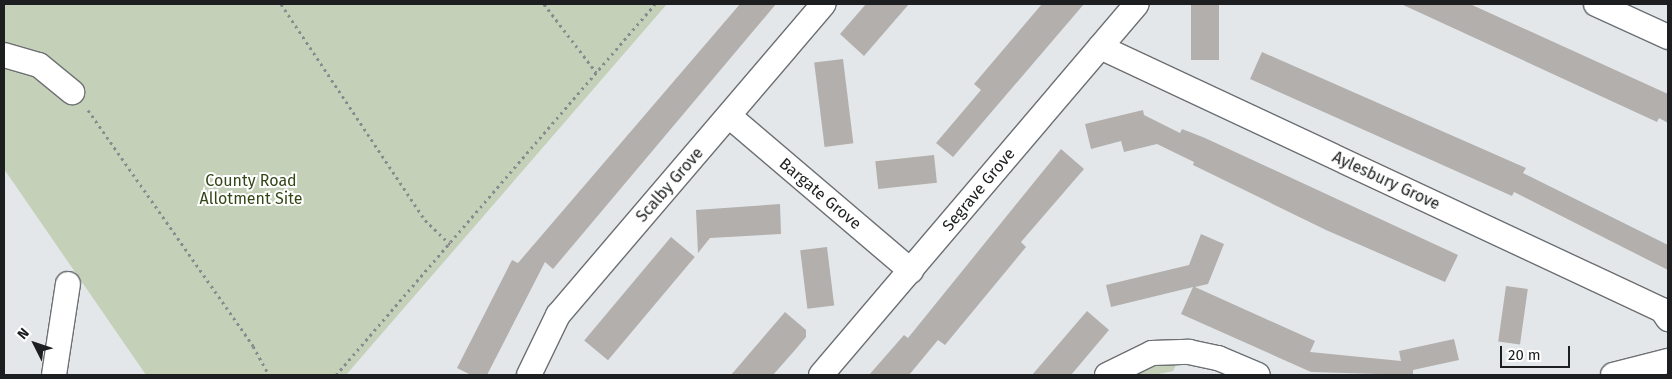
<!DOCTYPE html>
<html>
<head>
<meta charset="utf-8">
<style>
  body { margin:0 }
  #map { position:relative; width:1672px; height:379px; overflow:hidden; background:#e3e7ea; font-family:"Fira Sans",sans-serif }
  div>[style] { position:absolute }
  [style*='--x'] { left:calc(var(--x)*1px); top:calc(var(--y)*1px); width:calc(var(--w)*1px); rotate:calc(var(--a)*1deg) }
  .green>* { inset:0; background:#c5d0b9 }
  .building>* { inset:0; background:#b3afad; transform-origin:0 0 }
  .path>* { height:3px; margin-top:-1.5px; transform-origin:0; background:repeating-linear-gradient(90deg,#898c8e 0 2.5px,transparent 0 6.5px) }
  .roads { filter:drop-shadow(1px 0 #6d7073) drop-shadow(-1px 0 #6d7073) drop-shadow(0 1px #6d7073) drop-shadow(0 -1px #6d7073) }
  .minor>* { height:24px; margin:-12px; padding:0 12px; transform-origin:12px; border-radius:12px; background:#fff }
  span { translate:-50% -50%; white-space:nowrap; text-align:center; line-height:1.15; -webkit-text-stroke:4px #fff; paint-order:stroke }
  .park-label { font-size:16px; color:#334716 }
  .street-label { font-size:16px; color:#1c1e1f }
  .frame { position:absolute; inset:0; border:5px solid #1c1e1f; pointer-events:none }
  .north { position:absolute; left:10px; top:319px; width:50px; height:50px; -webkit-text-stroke:4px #fff; paint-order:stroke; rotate:311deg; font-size:14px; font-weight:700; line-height:20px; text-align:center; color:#1c1e1f }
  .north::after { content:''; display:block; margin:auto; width:18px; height:22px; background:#1c1e1f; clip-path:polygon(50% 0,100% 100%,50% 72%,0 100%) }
  .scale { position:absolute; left:1500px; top:346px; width:70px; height:22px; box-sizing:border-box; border:2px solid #1c1e1f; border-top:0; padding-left:6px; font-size:15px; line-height:18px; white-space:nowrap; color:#1c1e1f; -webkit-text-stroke:4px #fff; paint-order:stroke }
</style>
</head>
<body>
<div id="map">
  <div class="green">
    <i style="clip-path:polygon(4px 4px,667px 4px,346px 375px,146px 375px,4px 169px)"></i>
    <i style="clip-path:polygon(1150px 365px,1158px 364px,1176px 365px,1173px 371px,1154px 375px,1129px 375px)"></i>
  </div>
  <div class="building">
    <i style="clip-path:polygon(740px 4px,776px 4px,553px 269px,545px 262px,487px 375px,471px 375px,457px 368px,512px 260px,518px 263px)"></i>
    <i style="clip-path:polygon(866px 4px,909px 4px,864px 56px,840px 34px)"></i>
    <i style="clip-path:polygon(1042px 4px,1084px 4px,953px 157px,936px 143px,981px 90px,974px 84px)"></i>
    <i style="left:1191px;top:4px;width:28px;height:56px"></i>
    <i style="clip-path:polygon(1401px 4px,1470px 4px,1668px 94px,1668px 123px,1659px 118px,1657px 122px)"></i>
    <i style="clip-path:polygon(1262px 52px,1526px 168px,1523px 173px,1668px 245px,1668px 270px,1514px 192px,1512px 196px,1250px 79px)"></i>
    <i style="left:843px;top:59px;width:85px;height:29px;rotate:83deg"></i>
    <i style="clip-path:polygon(1143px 110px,1144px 115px,1180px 133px,1182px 129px,1205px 138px,1458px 255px,1445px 282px,1326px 230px,1193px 165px,1194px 162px,1157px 144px,1124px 152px,1121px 141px,1091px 149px,1085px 124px)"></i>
    <i style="clip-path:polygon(1061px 149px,1084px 169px,1021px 242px,1026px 247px,945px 345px,938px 340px,909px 375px,869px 375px,904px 335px,908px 338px)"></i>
    <i style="left:934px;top:155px;width:28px;height:59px;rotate:84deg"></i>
    <i style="clip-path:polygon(780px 204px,781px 234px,710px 238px,698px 253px,696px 210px)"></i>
    <i style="clip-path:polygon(1201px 234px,1224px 244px,1208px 284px,1195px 287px,1315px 341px,1310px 352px,1401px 361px,1399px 351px,1454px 339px,1459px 360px,1413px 370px,1413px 375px,1311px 372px,1181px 314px,1193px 287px,1111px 307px,1106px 285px,1189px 265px)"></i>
    <i style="left:671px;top:237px;width:31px;height:135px;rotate:40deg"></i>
    <i style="left:827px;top:247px;width:59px;height:27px;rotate:83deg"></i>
    <i style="left:1506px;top:286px;width:22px;height:56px;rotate:8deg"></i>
    <i style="clip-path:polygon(1087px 311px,1109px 330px,1071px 375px,1032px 375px)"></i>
    <i style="clip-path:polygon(785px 312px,806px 330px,806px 337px,795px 350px,773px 375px,731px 375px)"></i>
  </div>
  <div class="path">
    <i style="--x:281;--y:4;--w:260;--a:56.3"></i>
    <i style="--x:425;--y:220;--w:35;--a:44"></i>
    <i style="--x:544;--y:4;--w:86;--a:52.6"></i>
    <i style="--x:88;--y:110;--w:288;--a:55"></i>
    <i style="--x:253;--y:346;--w:33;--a:61"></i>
    <i style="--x:336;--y:375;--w:489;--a:-49.3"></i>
  </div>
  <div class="roads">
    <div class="minor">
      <i style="--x:1596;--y:4;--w:79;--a:24.6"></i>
      <i style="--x:1100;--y:47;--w:620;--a:25.08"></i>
      <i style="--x:1662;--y:310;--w:11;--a:56"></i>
      <i style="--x:4;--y:55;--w:36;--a:16"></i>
      <i style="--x:39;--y:65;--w:43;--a:39.3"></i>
      <i style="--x:729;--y:116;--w:239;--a:40.4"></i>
      <i style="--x:54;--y:375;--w:92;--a:-81.3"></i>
      <i style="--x:529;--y:375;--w:67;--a:-64.2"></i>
      <i style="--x:558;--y:315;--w:409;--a:-49.5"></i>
      <i style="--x:821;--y:375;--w:487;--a:-49.6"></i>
      <i style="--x:1107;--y:375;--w:50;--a:-26.1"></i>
      <i style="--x:1152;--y:353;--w:37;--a:-2"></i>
      <i style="--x:1189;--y:352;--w:30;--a:12"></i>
      <i style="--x:1218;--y:358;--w:43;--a:23"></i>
      <i style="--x:1613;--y:375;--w:57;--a:-14.3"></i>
    </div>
  </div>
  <div class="park-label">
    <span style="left:251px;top:190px">County Road<br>Allotment Site</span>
  </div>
  <div class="street-label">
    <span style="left:1386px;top:181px;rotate:25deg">Aylesbury Grove</span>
    <span style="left:670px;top:185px;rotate:-49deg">Scalby Grove</span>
    <span style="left:979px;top:190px;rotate:-50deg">Segrave Grove</span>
    <span style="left:820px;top:194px;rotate:40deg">Bargate Grove</span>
  </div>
  <div class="frame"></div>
  <div class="north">N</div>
  <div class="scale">20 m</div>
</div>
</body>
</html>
